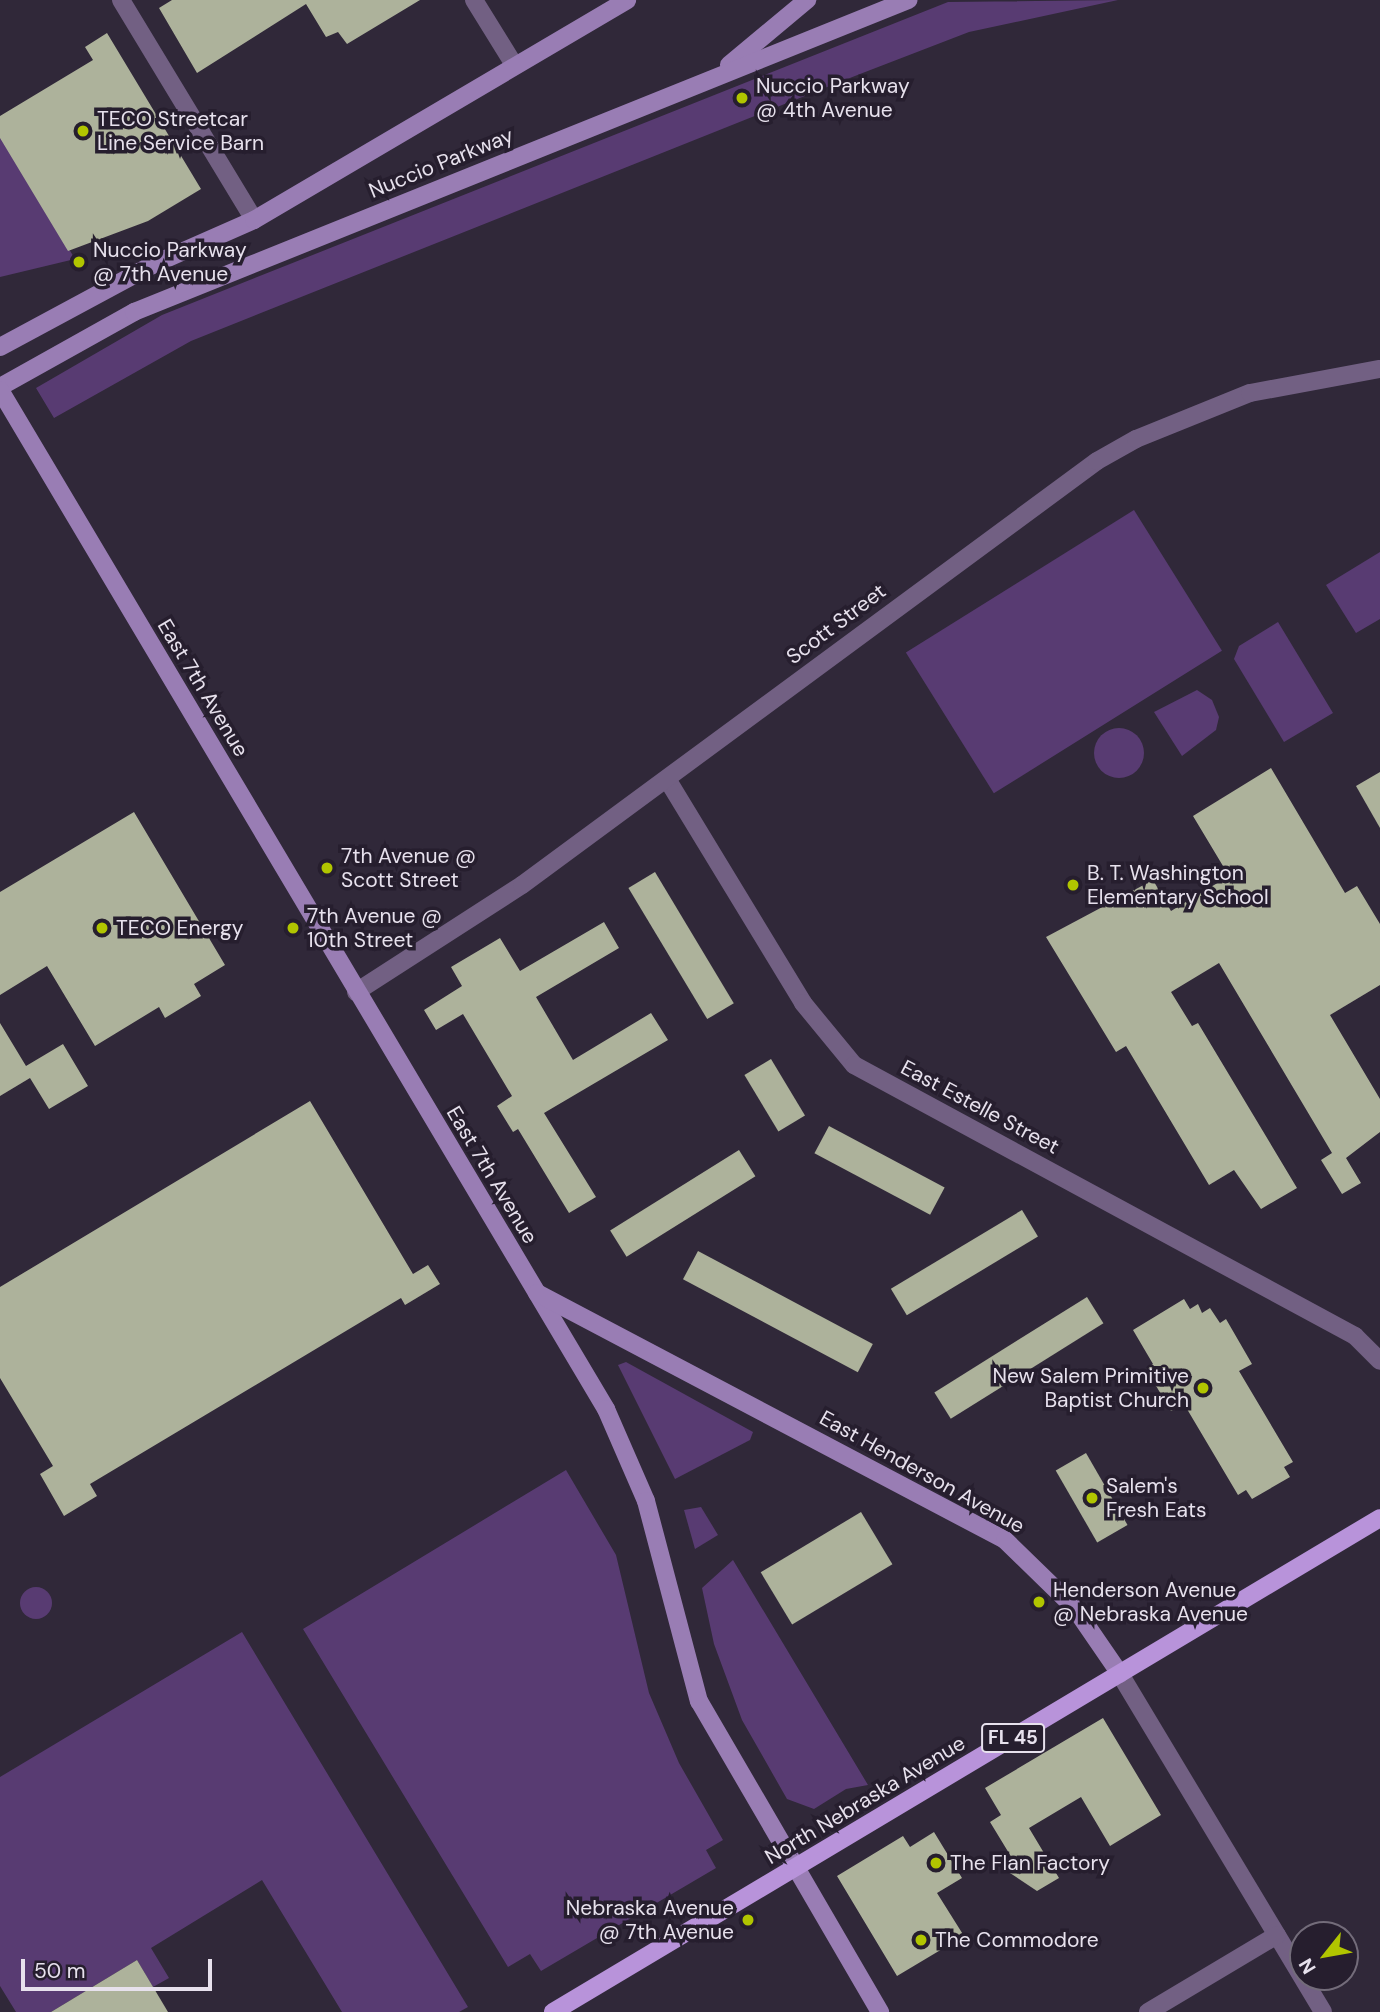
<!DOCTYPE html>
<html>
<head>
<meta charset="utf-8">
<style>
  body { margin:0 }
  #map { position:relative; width:1380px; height:2012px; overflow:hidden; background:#302839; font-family:"DM Sans",sans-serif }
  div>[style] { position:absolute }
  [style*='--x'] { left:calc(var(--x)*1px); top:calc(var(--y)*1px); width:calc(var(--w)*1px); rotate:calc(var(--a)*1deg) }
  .green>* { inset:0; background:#583b72; transform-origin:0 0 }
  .round { border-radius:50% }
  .building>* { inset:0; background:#adb29b; transform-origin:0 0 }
  .street>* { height:18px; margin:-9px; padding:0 9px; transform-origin:9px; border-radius:9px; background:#726083 }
  .secondary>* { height:18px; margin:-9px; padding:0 9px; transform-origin:9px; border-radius:9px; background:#997db4 }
  .primary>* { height:18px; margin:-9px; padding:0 9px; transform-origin:9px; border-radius:9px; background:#b893da }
  .dots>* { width:19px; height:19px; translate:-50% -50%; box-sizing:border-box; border:4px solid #261e2e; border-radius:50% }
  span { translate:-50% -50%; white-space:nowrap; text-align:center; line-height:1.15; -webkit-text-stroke:7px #261e2e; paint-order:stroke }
  .shield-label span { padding:2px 5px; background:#261e2e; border:2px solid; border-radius:5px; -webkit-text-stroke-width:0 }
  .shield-label { font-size:19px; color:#e7e1ed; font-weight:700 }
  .poi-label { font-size:21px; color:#e7e1ed }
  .left { translate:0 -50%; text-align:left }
  .right { translate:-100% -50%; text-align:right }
  .street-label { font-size:21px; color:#e7e1ed }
  .north { position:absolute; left:1289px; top:1921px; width:70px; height:70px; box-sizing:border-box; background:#261e2e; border:2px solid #736c7a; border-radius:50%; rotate:239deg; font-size:19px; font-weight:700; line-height:28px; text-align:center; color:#e7e1ed }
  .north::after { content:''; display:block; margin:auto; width:24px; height:32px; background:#b1c500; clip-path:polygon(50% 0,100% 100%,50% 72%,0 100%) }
  .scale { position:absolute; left:21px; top:1959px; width:191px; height:32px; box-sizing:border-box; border:4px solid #e7e1ed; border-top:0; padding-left:9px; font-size:21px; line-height:24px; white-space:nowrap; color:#e7e1ed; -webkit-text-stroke:5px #261e2e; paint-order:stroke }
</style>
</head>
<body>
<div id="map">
  <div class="green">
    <i style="clip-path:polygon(1118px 0,969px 32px,860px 74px,191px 341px,54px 418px,36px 388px,162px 315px,948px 2px)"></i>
    <i style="clip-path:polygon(0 134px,75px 259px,0 277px)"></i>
    <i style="left:1134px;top:510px;width:166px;height:269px;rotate:58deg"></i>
    <i style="clip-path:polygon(1380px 552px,1380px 619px,1356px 633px,1326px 585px)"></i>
    <i style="clip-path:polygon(1278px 622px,1333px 713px,1284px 742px,1234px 659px,1239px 646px)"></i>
    <i style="clip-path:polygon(1197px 690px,1212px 700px,1219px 717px,1216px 730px,1182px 756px,1154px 712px)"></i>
    <i class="round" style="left:1094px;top:728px;width:50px;height:50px"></i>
    <i style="clip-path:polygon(626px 1362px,753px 1432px,750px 1440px,675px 1479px,618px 1365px)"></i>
    <i style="clip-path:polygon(566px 1470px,616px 1555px,649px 1693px,679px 1763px,723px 1840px,706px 1850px,716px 1868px,541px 1971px,530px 1954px,508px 1967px,303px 1629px)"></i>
    <i style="clip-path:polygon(701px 1507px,718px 1535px,695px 1549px,684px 1510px)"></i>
    <i style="clip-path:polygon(733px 1560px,868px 1785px,846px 1789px,814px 1809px,787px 1799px,742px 1720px,714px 1644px,702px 1588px)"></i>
    <i class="round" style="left:20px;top:1587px;width:32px;height:32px"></i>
    <i style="clip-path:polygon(242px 1632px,468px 2007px,459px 2012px,342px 2012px,262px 1880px,151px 1948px,169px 1978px,153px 1987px,137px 1960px,51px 2012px,16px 2012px,0 1986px,0 1777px)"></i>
  </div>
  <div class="building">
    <i style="clip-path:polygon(172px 0,420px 0,347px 44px,338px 32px,326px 37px,306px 4px,197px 73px,159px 8px)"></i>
    <i style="clip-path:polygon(107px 33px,201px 189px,148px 221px,68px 251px,0 138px,0 116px,93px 60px,85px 47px)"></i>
    <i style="clip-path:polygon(1271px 768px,1345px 893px,1357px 886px,1380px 924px,1380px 985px,1330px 1015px,1380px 1099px,1380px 1132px,1346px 1158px,1361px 1183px,1342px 1194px,1321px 1160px,1332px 1153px,1219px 963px,1171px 992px,1192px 1026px,1198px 1023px,1297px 1188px,1261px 1209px,1234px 1170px,1209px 1185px,1126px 1046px,1116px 1052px,1046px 937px,1153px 880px,1171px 911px,1229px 876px,1193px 816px)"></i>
    <i style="clip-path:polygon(1380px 772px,1380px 828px,1356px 786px)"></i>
    <i style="clip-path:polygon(134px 812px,225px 965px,194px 984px,201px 996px,165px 1018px,159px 1007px,95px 1046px,47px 966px,0 995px,0 892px)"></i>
    <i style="left:655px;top:872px;width:153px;height:31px;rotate:59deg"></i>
    <i style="clip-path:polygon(604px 922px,619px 948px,536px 997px,573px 1060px,651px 1013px,668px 1040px,544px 1113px,596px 1197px,569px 1213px,518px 1129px,513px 1132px,497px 1106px,512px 1096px,463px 1014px,436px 1030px,424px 1010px,462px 986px,451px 967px,500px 938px,520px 971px)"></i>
    <i style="clip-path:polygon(0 1023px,26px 1066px,63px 1044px,88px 1086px,49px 1109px,30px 1078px,0 1096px)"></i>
    <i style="left:771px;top:1059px;width:66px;height:31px;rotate:59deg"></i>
    <i style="clip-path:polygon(310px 1101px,413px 1274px,428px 1265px,440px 1284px,405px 1305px,401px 1298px,90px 1484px,97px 1496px,64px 1516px,40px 1474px,53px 1466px,0 1378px,0 1287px)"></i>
    <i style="left:829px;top:1126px;width:131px;height:31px;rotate:28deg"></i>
    <i style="left:739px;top:1150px;width:31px;height:152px;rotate:58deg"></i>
    <i style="left:1022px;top:1210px;width:31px;height:153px;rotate:59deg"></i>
    <i style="left:698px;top:1251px;width:198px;height:32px;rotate:28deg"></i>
    <i style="left:1087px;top:1297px;width:31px;height:180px;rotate:58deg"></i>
    <i style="clip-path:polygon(1184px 1299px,1190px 1309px,1198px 1304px,1202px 1313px,1210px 1308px,1220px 1323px,1226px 1319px,1252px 1364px,1239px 1371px,1293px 1462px,1284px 1467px,1290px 1477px,1252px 1499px,1246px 1490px,1238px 1495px,1184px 1404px,1171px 1411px,1146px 1369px,1153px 1364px,1133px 1330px)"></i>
    <i style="left:1086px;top:1453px;width:83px;height:35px;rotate:60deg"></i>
    <i style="left:861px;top:1512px;width:61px;height:117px;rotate:59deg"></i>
    <i style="clip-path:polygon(1103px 1718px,1161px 1815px,1110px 1846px,1081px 1797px,1029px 1828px,1059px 1878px,1037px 1891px,1010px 1873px,1018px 1868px,990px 1822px,1001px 1815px,985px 1788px)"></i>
    <i style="clip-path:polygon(934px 1832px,962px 1878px,937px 1893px,964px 1936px,897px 1976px,837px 1876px,903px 1836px,910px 1847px)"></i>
    <i style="clip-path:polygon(137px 1960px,168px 2012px,51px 2012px)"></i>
  </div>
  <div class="street">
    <i style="--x:121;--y:0;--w:257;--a:58.8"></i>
    <i style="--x:474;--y:0;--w:74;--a:58.2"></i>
    <i style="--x:667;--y:779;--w:262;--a:58.7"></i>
    <i style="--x:803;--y:1003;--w:80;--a:50.6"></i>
    <i style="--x:854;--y:1065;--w:570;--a:28.41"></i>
    <i style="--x:1355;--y:1336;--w:35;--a:45"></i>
    <i style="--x:356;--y:992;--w:197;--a:-32.8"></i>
    <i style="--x:522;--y:885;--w:714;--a:-36.4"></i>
    <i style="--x:1097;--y:461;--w:45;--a:-29.4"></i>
    <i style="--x:1136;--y:439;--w:123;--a:-22"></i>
    <i style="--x:1250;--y:393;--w:132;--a:-10.5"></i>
    <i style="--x:1120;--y:1674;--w:394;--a:59"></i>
    <i style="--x:1148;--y:2012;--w:150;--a:-30.8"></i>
  </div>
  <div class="secondary">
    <i style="--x:729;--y:65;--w:102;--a:-39.8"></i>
    <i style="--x:0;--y:347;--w:173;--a:-28.3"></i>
    <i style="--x:152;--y:265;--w:111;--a:-23.8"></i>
    <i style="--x:254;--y:220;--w:433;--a:-30.5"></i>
    <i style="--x:0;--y:387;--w:154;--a:-29.2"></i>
    <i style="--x:134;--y:312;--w:835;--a:-21.95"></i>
    <i style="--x:0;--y:390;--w:1186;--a:59.26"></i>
    <i style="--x:606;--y:1409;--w:100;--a:66.5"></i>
    <i style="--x:646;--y:1501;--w:207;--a:75.2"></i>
    <i style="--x:699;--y:1701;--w:360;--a:59.8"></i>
    <i style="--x:537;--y:1293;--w:529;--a:27.82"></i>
    <i style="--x:1005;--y:1540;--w:96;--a:44.2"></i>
    <i style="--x:1074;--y:1607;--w:81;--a:55.5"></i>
  </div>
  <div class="primary">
    <i style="--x:553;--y:2012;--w:963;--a:-30.85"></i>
  </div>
  <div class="dots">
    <i style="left:742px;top:98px;background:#b1c500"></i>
    <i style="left:83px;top:131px;background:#b1c500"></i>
    <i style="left:79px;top:262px;background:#b1c500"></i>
    <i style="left:327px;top:868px;background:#b1c500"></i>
    <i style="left:1073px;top:885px;background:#b1c500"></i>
    <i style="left:102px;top:928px;background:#b1c500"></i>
    <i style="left:293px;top:928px;background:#b1c500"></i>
    <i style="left:1203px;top:1388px;background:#b1c500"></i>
    <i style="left:1092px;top:1498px;background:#b1c500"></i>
    <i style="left:1039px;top:1602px;background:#b1c500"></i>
    <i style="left:936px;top:1863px;background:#b1c500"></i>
    <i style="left:748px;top:1920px;background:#b1c500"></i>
    <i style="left:921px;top:1940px;background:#b1c500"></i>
  </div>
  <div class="shield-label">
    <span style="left:1013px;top:1738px">FL 45</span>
  </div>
  <div class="poi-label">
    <span class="left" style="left:756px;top:98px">Nuccio Parkway<br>@ 4th Avenue</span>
    <span class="left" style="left:97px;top:131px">TECO Streetcar<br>Line Service Barn</span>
    <span class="left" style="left:93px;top:262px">Nuccio Parkway<br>@ 7th Avenue</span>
    <span class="left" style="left:341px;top:868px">7th Avenue @<br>Scott Street</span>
    <span class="left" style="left:1087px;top:885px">B. T. Washington<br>Elementary School</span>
    <span class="left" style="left:307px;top:928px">7th Avenue @<br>10th Street</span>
    <span class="left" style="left:116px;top:928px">TECO Energy</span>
    <span class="right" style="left:1189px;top:1388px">New Salem Primitive<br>Baptist Church</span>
    <span class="left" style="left:1106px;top:1498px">Salem's<br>Fresh Eats</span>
    <span class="left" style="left:1053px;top:1602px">Henderson Avenue<br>@ Nebraska Avenue</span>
    <span class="left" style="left:950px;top:1863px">The Flan Factory</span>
    <span class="right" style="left:734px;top:1920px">Nebraska Avenue<br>@ 7th Avenue</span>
    <span class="left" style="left:935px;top:1940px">The Commodore</span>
  </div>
  <div class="street-label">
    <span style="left:441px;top:163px;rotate:-22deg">Nuccio Parkway</span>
    <span style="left:836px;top:624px;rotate:-37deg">Scott Street</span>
    <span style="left:203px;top:688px;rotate:59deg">East 7th Avenue</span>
    <span style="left:980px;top:1107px;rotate:28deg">East Estelle Street</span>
    <span style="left:492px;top:1175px;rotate:59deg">East 7th Avenue</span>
    <span style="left:922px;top:1472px;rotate:29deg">East Henderson Avenue</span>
    <span style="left:865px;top:1800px;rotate:-31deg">North Nebraska Avenue</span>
  </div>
  <div class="north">N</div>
  <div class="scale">50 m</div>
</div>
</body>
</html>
